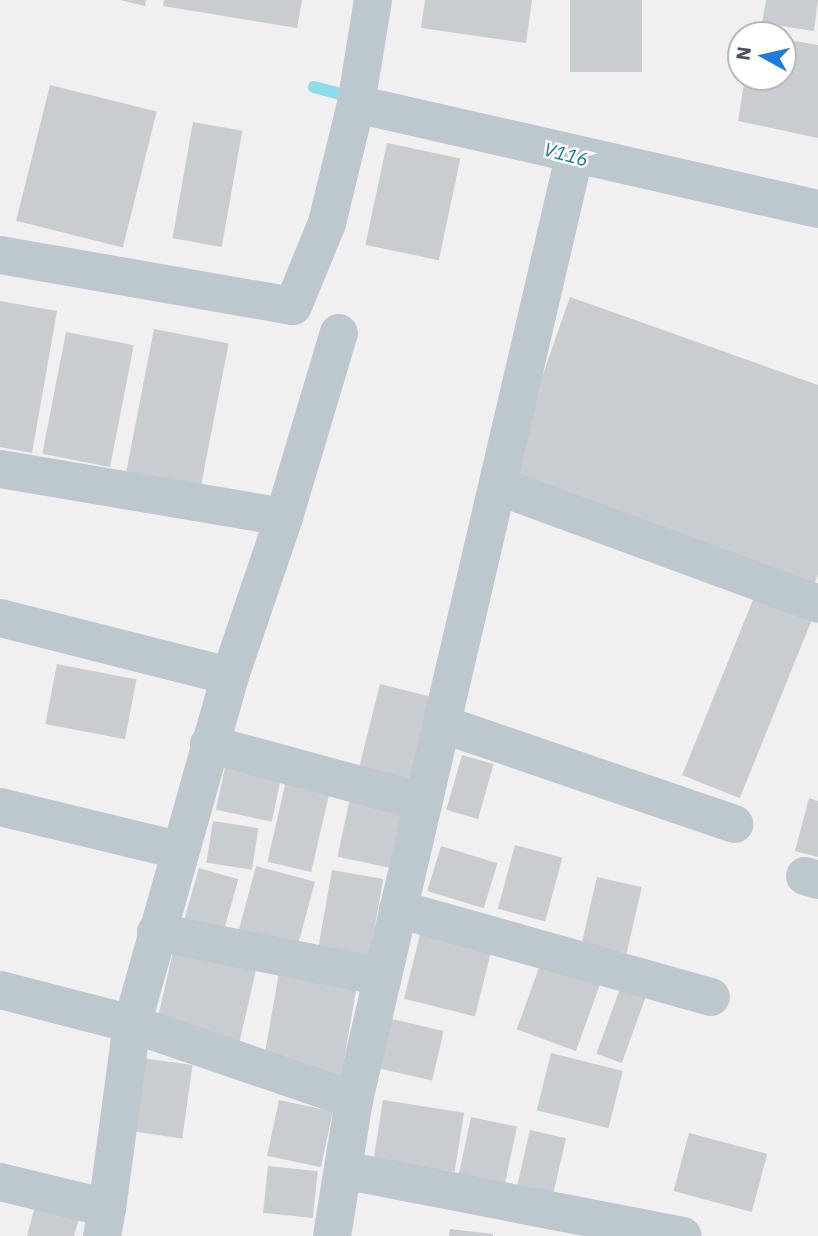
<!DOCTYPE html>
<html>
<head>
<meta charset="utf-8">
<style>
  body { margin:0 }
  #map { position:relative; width:818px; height:1236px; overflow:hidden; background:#f1efef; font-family:"IBM Plex Sans",sans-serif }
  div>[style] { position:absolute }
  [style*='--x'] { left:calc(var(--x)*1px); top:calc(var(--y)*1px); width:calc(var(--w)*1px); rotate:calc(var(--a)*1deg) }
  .stream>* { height:12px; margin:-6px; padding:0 6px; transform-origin:6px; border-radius:6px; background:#8ddcea }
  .building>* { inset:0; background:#c9ccd1; transform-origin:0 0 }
  .minor>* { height:38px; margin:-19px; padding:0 19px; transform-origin:19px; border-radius:19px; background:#bdc7ce }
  span { translate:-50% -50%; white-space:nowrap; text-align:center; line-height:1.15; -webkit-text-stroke:5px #fff; paint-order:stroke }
  .water-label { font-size:19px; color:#107c90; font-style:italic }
  .north { position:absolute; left:727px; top:21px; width:70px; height:70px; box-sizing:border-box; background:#fff; border:2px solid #b5babe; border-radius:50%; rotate:278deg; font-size:19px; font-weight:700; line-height:28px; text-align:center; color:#47535c }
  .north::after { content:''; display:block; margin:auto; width:24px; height:32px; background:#1e7cdd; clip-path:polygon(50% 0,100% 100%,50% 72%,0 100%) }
</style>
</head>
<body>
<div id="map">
  <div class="stream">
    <i style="--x:314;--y:87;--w:42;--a:15"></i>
  </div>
  <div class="building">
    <i style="clip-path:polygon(120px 0,146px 0,145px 6px)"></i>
    <i style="clip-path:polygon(164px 0,302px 0,297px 28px,163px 6px)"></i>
    <i style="clip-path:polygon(425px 0,532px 0,526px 43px,421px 28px)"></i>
    <i style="left:570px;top:0;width:72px;height:72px"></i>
    <i style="clip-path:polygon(766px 0,818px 0,814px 31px,762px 23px)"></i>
    <i style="clip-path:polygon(783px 39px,818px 45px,818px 138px,738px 121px,745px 77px,783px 77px)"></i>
    <i style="left:50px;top:85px;width:110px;height:140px;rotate:14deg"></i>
    <i style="left:193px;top:122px;width:50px;height:118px;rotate:10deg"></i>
    <i style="left:387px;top:143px;width:75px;height:104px;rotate:12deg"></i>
    <i style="clip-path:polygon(570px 297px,818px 385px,818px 574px,812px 591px,505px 482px)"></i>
    <i style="clip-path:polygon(0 301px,57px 311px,32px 453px,0 447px)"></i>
    <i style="left:154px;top:329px;width:76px;height:153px;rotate:11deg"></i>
    <i style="left:66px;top:332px;width:69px;height:124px;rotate:11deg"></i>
    <i style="left:759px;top:585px;width:62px;height:205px;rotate:22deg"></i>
    <i style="left:57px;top:664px;width:81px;height:61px;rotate:11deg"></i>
    <i style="left:380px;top:684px;width:61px;height:101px;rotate:14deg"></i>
    <i style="left:462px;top:755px;width:33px;height:57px;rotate:16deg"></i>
    <i style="left:227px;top:758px;width:57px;height:53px;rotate:12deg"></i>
    <i style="left:286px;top:781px;width:45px;height:83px;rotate:13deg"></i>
    <i style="left:350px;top:798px;width:57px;height:60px;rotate:12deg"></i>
    <i style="clip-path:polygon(809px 798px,818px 801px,818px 857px,795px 851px)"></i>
    <i style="left:213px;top:821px;width:46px;height:42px;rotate:9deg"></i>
    <i style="left:515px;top:845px;width:49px;height:66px;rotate:15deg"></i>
    <i style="left:441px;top:846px;width:59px;height:47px;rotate:17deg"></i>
    <i style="left:256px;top:866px;width:61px;height:75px;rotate:15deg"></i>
    <i style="left:199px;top:868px;width:41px;height:62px;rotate:16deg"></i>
    <i style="left:332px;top:870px;width:52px;height:93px;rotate:10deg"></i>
    <i style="left:597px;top:877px;width:46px;height:68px;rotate:13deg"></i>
    <i style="left:422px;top:927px;width:73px;height:74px;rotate:14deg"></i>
    <i style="left:173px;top:952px;width:85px;height:79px;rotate:13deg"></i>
    <i style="left:543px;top:957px;width:63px;height:77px;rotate:20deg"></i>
    <i style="left:279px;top:973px;width:79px;height:90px;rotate:10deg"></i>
    <i style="left:621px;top:986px;width:27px;height:72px;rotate:20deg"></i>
    <i style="left:392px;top:1019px;width:53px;height:51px;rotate:13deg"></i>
    <i style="left:551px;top:1053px;width:74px;height:59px;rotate:14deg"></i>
    <i style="left:142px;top:1058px;width:51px;height:74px;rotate:8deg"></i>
    <i style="left:279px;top:1100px;width:55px;height:57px;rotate:12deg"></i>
    <i style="left:383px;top:1100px;width:82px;height:60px;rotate:9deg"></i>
    <i style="left:471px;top:1117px;width:47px;height:61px;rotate:12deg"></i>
    <i style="left:530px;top:1130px;width:37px;height:61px;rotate:13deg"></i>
    <i style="left:689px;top:1133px;width:81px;height:60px;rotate:15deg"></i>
    <i style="left:268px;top:1166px;width:50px;height:47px;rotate:6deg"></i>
    <i style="clip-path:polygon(35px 1206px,79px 1218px,74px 1236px,27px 1236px)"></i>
    <i style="clip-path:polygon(450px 1229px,493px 1234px,493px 1236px,449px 1236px)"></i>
  </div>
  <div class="minor">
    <i style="--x:356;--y:104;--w:105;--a:-80.7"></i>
    <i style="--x:0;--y:255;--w:297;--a:9.9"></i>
    <i style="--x:293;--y:306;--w:90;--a:-67.7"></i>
    <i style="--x:327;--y:223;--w:122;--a:-76.3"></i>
    <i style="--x:356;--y:104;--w:474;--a:12.8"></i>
    <i style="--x:0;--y:469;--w:288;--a:9.6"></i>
    <i style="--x:284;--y:517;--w:192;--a:-73.4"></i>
    <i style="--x:498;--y:486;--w:341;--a:20.2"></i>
    <i style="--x:0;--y:618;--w:237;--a:14.2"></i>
    <i style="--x:230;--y:676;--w:362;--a:105.7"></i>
    <i style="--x:132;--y:1024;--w:186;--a:97.7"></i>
    <i style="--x:230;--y:676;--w:168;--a:-71.2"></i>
    <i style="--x:442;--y:724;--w:309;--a:18.9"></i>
    <i style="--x:209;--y:744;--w:222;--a:15.2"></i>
    <i style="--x:0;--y:807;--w:183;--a:13.6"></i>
    <i style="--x:805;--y:876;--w:14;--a:17"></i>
    <i style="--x:398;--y:909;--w:325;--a:15.7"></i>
    <i style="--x:156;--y:932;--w:231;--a:11.2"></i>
    <i style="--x:0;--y:990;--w:136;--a:14.4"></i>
    <i style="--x:132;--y:1024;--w:235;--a:18.9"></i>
    <i style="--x:343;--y:1170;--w:346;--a:11"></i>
    <i style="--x:0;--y:1182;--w:110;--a:13.7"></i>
    <i style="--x:107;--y:1208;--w:28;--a:100"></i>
    <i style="--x:332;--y:1236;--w:138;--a:-80.8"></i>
    <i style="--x:354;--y:1100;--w:968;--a:-76.87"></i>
  </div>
  <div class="water-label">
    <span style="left:566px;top:155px;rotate:15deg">V116</span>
  </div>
  <div class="north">N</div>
</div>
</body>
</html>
